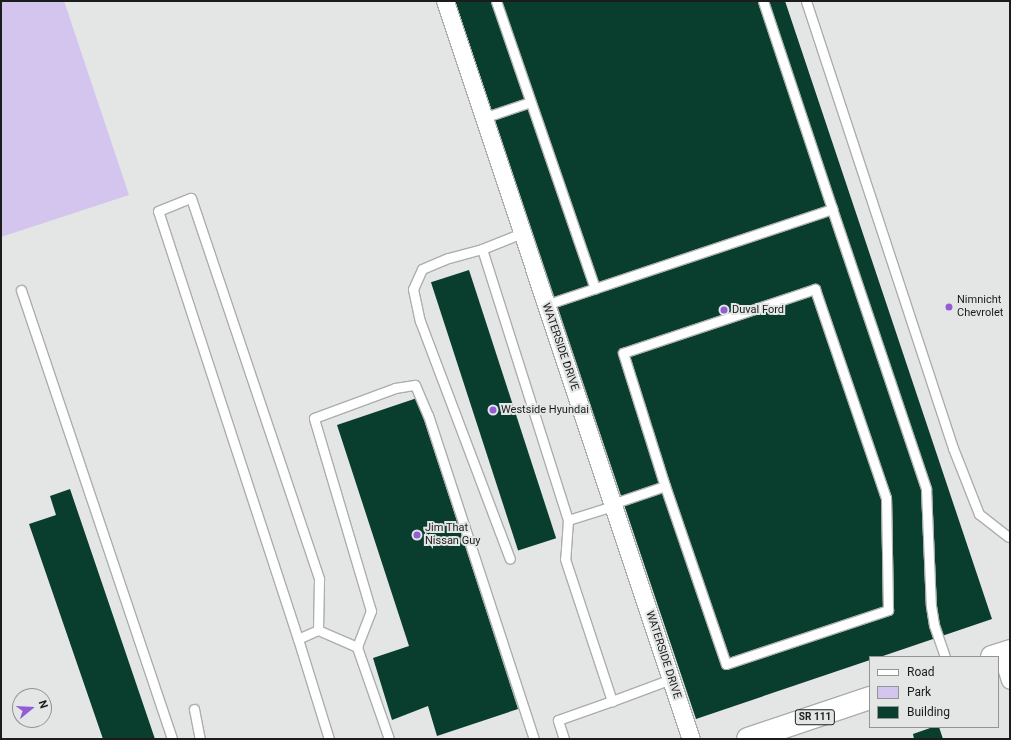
<!DOCTYPE html>
<html>
<head>
<meta charset="utf-8">
<style>
  body { margin:0 }
  #map { position:relative; width:1011px; height:740px; overflow:hidden; background:#e3e6e5; font-family:Roboto,sans-serif }
  div>[style] { position:absolute }
  [style*='--x'] { left:calc(var(--x)*1px); top:calc(var(--y)*1px); width:calc(var(--w)*1px); rotate:calc(var(--a)*1deg) }
  .green>* { inset:0; background:#d3c5ee }
  .building>* { inset:0; background:#093e2f; transform-origin:0 0 }
  .roads { filter:drop-shadow(1px 0 #abaead) drop-shadow(-1px 0 #abaead) drop-shadow(0 1px #abaead) drop-shadow(0 -1px #abaead) }
  .lane>* { height:9px; margin:-4.5px; padding:0 4.5px; transform-origin:4.5px; border-radius:4.5px; background:#fff }
  .street>* { height:17px; margin:-8.5px; padding:0 8.5px; transform-origin:8.5px; border-radius:8.5px; background:#fff }
  .primary>* { height:22px; margin:-11px; padding:0 11px; transform-origin:11px; border-radius:11px; background:#fff }
  .dots>* { width:11px; height:11px; translate:-50% -50%; box-sizing:border-box; border:2px solid #e3e6e5; border-radius:50% }
  span { translate:-50% -50%; white-space:nowrap; text-align:center; line-height:1.15; -webkit-text-stroke:4px #e3e6e5; paint-order:stroke }
  .shield-label span { padding:1px 3px; background:#e3e6e5; border:1px solid; border-radius:3px; -webkit-text-stroke-width:0 }
  .shield-label { font-size:10px; color:#1b1c1c; font-weight:700 }
  .poi-label { font-size:11px; color:#1b1c1c }
  .left { translate:0 -50%; text-align:left }
  .street-label { font-size:11px; color:#1b1c1c }
  .frame { position:absolute; inset:0; border:2px solid #1b1c1c; pointer-events:none }
  .legend { position:absolute; left:869px; top:656px; width:130px; height:72px; box-sizing:border-box; background:#e3e6e5; border:1px solid #939595; margin:0; padding:5px 7px; list-style:none; font-size:12px; color:#1b1c1c }
  .legend li { display:flex; align-items:center; gap:8px; height:20px }
  .legend b { width:20px; border:1px solid #939595 }
  .north { position:absolute; left:12px; top:688px; width:40px; height:40px; box-sizing:border-box; background:#e3e6e5; border:1px solid #939595; border-radius:50%; rotate:72deg; font-size:11px; font-weight:700; line-height:16px; text-align:center; color:#1b1c1c }
  .north::after { content:''; display:block; margin:auto; width:14px; height:18px; background:#925dd6; clip-path:polygon(50% 0,100% 100%,50% 72%,0 100%) }
</style>
</head>
<body>
<div id="map">
  <div class="green">
    <i style="clip-path:polygon(1px 1px,64px 1px,129px 195px,1px 237px)"></i>
  </div>
  <div class="building">
    <i style="clip-path:polygon(455px 1px,785px 1px,992px 619px,880px 657px,870px 657px,870px 660px,696px 719px)"></i>
    <i style="left:469px;top:270px;width:282px;height:40px;rotate:72deg"></i>
    <i style="clip-path:polygon(417px 398px,518px 709px,437px 736px,428px 706px,392px 720px,373px 658px,409px 646px,337px 425px)"></i>
    <i style="clip-path:polygon(70px 489px,155px 739px,103px 739px,29px 524px,56px 515px,50px 496px)"></i>
    <i style="clip-path:polygon(933px 727px,939px 727px,943px 739px,914px 739px,913px 734px)"></i>
  </div>
  <div class="roads">
    <div class="lane">
      <i style="--x:496;--y:1;--w:304;--a:71"></i>
      <i style="--x:763;--y:1;--w:219;--a:71.6"></i>
      <i style="--x:806;--y:1;--w:471;--a:71.8"></i>
      <i style="--x:953;--y:448;--w:71;--a:68.5"></i>
      <i style="--x:979;--y:514;--w:37;--a:38"></i>
      <i style="--x:483;--y:118;--w:50;--a:-18.8"></i>
      <i style="--x:522;--y:233;--w:43;--a:158.2"></i>
      <i style="--x:482;--y:249;--w:284;--a:72.4"></i>
      <i style="--x:568;--y:520;--w:47;--a:-17.3"></i>
      <i style="--x:482;--y:249;--w:35;--a:165"></i>
      <i style="--x:448;--y:258;--w:28;--a:157"></i>
      <i style="--x:422;--y:269;--w:22;--a:114"></i>
      <i style="--x:413;--y:289;--w:33;--a:78"></i>
      <i style="--x:420;--y:321;--w:254;--a:69.3"></i>
      <i style="--x:21;--y:290;--w:474;--a:71.4"></i>
      <i style="--x:545;--y:305;--w:303;--a:-18.5"></i>
      <i style="--x:832;--y:209;--w:295;--a:71.4"></i>
      <i style="--x:926;--y:489;--w:117;--a:87.6"></i>
      <i style="--x:931;--y:606;--w:19;--a:81"></i>
      <i style="--x:934;--y:625;--w:34;--a:71"></i>
      <i style="--x:612;--y:504;--w:56;--a:-18.8"></i>
      <i style="--x:665;--y:486;--w:188;--a:71.1"></i>
      <i style="--x:726;--y:664;--w:171;--a:-18.4"></i>
      <i style="--x:888;--y:610;--w:112;--a:-91"></i>
      <i style="--x:886;--y:498;--w:221;--a:-108.8"></i>
      <i style="--x:815;--y:289;--w:202;--a:161.6"></i>
      <i style="--x:623;--y:353;--w:139;--a:72.5"></i>
      <i style="--x:568;--y:520;--w:39;--a:94"></i>
      <i style="--x:565;--y:559;--w:150;--a:71.7"></i>
      <i style="--x:612;--y:701;--w:63;--a:-20.4"></i>
      <i style="--x:318;--y:630;--w:22;--a:156"></i>
      <i style="--x:298;--y:639;--w:105;--a:72.8"></i>
      <i style="--x:298;--y:639;--w:450;--a:-108.1"></i>
      <i style="--x:158;--y:211;--w:35;--a:-22"></i>
      <i style="--x:191;--y:198;--w:402;--a:71.4"></i>
      <i style="--x:319;--y:579;--w:51;--a:91.1"></i>
      <i style="--x:318;--y:630;--w:43;--a:23.6"></i>
      <i style="--x:194;--y:709;--w:31;--a:79"></i>
      <i style="--x:389;--y:739;--w:97;--a:-109.2"></i>
      <i style="--x:357;--y:647;--w:39;--a:-69"></i>
      <i style="--x:371;--y:611;--w:201;--a:-106.5"></i>
      <i style="--x:314;--y:418;--w:86;--a:-20.3"></i>
      <i style="--x:395;--y:388;--w:20;--a:-9"></i>
      <i style="--x:415;--y:385;--w:33;--a:67"></i>
      <i style="--x:428;--y:415;--w:341;--a:71.9"></i>
      <i style="--x:564;--y:739;--w:20;--a:-108"></i>
      <i style="--x:558;--y:720;--w:57;--a:-19.4"></i>
    </div>
    <div class="street">
      <i style="--x:445;--y:1;--w:778;--a:71.57"></i>
      <i style="--x:1002;--y:654;--w:27;--a:73"></i>
    </div>
    <div class="primary">
      <i style="--x:992;--y:657;--w:19;--a:-18"></i>
      <i style="--x:748;--y:739;--w:129;--a:-18.6"></i>
    </div>
  </div>
  <div class="dots">
    <i style="left:949px;top:307px;background:#925dd6"></i>
    <i style="left:724px;top:310px;background:#925dd6"></i>
    <i style="left:493px;top:410px;background:#925dd6"></i>
    <i style="left:417px;top:535px;background:#925dd6"></i>
  </div>
  <div class="shield-label">
    <span style="left:815px;top:717px">SR 111</span>
  </div>
  <div class="poi-label">
    <span class="left" style="left:957px;top:307px">Nimnicht<br>Chevrolet</span>
    <span class="left" style="left:732px;top:310px">Duval Ford</span>
    <span class="left" style="left:501px;top:410px">Westside Hyundai</span>
    <span class="left" style="left:425px;top:535px">Jim That<br>Nissan Guy</span>
  </div>
  <div class="street-label">
    <span style="left:560px;top:347px;rotate:71deg">WATERSIDE DRIVE</span>
    <span style="left:663px;top:655px;rotate:72deg">WATERSIDE DRIVE</span>
  </div>
  <div class="frame"></div>
  <ul class="legend">
  <li><b style="height:5px;background:#fff"></b>Road</li>
  <li><b style="height:11px;background:#d3c5ee"></b>Park</li>
  <li><b style="height:11px;background:#093e2f"></b>Building</li>
  </ul>
  <div class="north">N</div>
</div>
</body>
</html>
